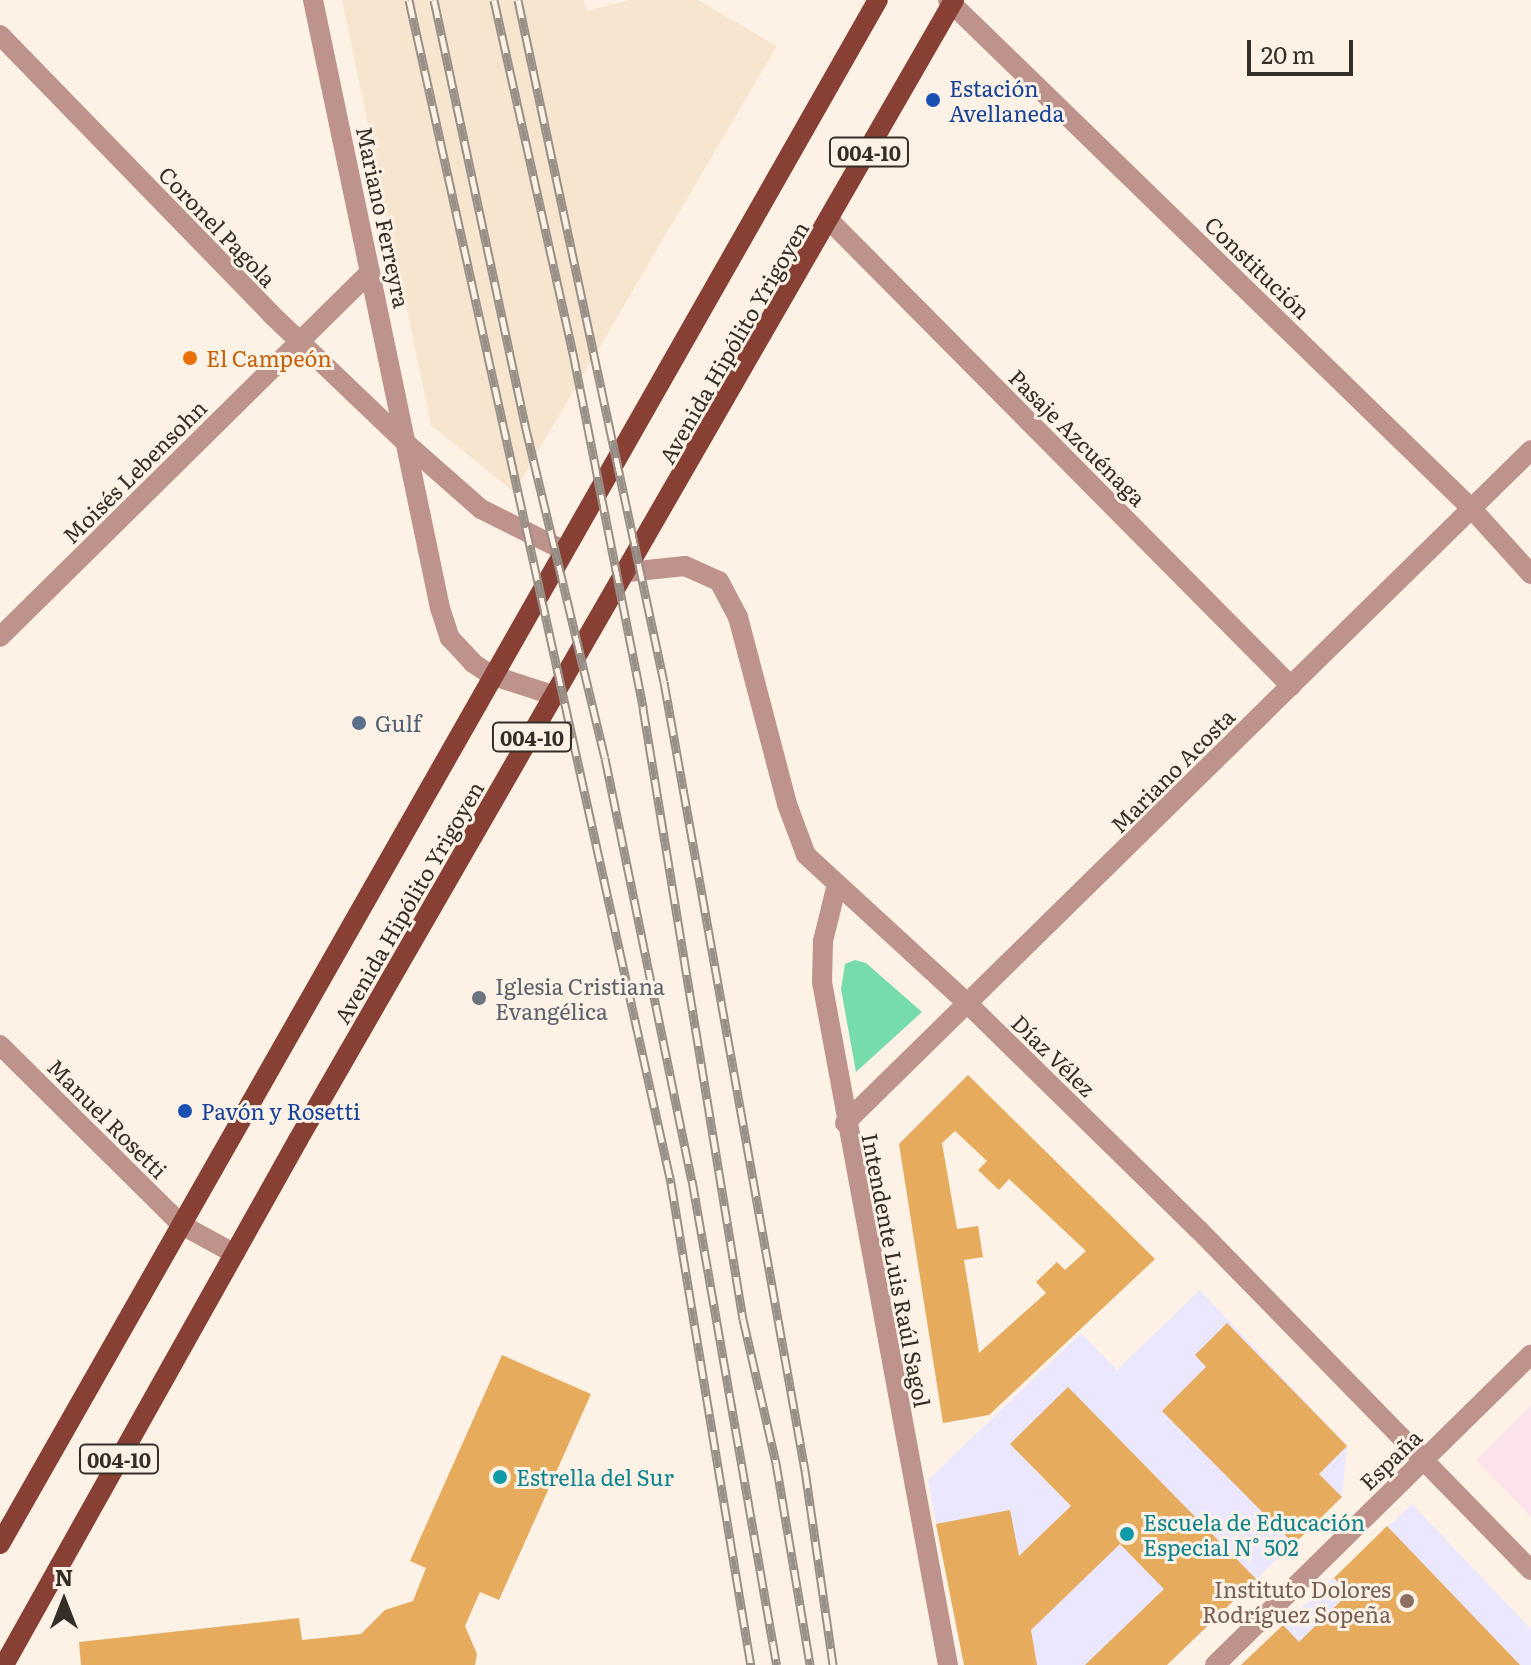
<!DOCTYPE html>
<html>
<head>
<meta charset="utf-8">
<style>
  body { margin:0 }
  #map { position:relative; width:1531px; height:1665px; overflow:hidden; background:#fef2e6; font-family:Literata,serif }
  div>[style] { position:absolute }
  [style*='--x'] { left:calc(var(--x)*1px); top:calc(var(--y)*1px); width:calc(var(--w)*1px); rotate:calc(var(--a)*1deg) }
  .built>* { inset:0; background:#f8e5cf }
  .industrial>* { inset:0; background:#fce3eb }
  .education>* { inset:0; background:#eae7fe }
  .green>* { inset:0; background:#77dcac }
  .building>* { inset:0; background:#e7ab5d }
  .minor>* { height:20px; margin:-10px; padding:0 10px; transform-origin:10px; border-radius:10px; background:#bd938b }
  .tertiary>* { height:20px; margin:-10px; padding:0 10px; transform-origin:10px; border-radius:10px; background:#bd938b }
  .primary>* { height:20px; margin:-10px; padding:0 10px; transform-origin:10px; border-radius:10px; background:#884035 }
  .rail>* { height:9px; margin-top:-4.5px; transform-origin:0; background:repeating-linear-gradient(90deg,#fef2e6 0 18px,#999087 0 36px); box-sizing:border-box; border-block:2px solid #999087 }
  .dots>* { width:22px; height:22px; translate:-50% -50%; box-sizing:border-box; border:4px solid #fef2e6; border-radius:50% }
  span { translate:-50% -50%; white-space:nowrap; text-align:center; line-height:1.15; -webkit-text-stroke:6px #fef2e6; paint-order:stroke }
  .shield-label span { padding:2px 6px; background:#fef2e6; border:2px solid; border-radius:6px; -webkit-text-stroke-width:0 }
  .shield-label { font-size:20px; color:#332e28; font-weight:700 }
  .transit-label { font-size:22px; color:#164399 }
  .left { translate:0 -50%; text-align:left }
  .street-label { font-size:22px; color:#332e28 }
  .food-label { font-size:22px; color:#c56008 }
  .service-label { font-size:22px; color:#4e5e75 }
  .worship-label { font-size:22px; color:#5b616d }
  .culture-label { font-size:22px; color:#0d838f }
  .education-label { font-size:22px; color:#785e54 }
  .right { translate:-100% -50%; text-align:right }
  .north { position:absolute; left:24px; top:1561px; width:80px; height:80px; -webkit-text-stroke:6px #fef2e6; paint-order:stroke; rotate:0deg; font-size:22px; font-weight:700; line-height:32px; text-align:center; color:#332e28 }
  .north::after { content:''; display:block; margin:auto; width:28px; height:36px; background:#332e28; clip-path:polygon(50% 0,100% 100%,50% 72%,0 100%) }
  .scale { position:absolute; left:1247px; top:40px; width:106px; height:36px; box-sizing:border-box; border:4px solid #332e28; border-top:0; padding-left:10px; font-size:24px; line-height:28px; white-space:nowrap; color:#332e28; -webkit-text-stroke:6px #fef2e6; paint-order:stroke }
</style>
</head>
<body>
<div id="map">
  <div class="built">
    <i style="clip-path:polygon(342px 0,584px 0,587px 11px,629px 0,698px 0,777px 46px,514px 492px,431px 425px)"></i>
  </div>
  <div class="industrial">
    <i style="clip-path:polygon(1531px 1405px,1531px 1517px,1476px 1460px)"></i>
  </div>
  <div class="education">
    <i style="clip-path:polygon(1200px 1290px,1347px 1446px,1342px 1497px,1167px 1665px,964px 1665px,928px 1480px,1081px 1333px,1117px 1370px)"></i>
    <i style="clip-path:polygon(1412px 1504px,1531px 1629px,1531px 1665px,1241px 1665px)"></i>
  </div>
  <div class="green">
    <i style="clip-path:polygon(855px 960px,866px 963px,922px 1012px,856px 1072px,841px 989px,845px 964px)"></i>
  </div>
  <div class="building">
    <i style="clip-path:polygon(evenodd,968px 1075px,1155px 1259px,989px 1415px,943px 1423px,899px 1144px,968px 1075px,955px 1131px,987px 1161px,978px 1170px,999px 1190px,1009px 1179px,1086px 1251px,1065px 1270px,1057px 1262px,1036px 1282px,1046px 1293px,979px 1353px,964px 1260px,983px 1257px,978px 1226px,957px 1229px,942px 1143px,955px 1131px)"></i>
    <i style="clip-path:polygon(1227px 1323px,1347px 1446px,1319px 1474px,1342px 1497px,1294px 1544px,1162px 1411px,1206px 1367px,1195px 1355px)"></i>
    <i style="clip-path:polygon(502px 1355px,591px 1394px,499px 1600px,480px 1592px,465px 1626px,477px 1654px,475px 1665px,81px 1665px,79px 1642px,299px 1618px,302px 1640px,361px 1634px,385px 1610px,413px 1601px,426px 1568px,410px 1561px)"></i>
    <i style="clip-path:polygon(1068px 1387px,1256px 1579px,1167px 1665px,1085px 1665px,1164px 1589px,1120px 1544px,1031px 1630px,1037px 1665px,964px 1665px,936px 1524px,1010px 1510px,1019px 1556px,1071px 1506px,1010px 1444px)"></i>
    <i style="clip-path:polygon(1387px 1526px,1520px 1665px,1241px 1665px,1283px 1625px,1299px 1642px,1349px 1593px,1334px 1578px)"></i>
  </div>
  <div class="minor">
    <i style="--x:948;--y:0;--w:731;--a:44.17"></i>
    <i style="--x:1472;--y:509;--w:88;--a:47.8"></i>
    <i style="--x:0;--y:35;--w:389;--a:45.8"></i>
    <i style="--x:271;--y:314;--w:188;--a:43.7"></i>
    <i style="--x:830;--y:221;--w:655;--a:45.25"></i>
    <i style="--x:628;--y:572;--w:57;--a:-6"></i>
    <i style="--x:685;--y:566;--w:37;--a:24"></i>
    <i style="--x:719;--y:581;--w:41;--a:62.2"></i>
    <i style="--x:738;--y:617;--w:193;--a:75.3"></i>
    <i style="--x:787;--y:804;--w:54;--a:69.6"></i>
    <i style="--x:806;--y:855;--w:220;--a:42.6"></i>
    <i style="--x:968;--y:1004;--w:323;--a:44.4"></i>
    <i style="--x:1199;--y:1230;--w:475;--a:45.7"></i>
    <i style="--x:0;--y:637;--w:520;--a:-44.61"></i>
    <i style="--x:837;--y:884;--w:59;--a:103.8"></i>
    <i style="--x:823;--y:941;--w:41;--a:91.4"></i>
    <i style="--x:822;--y:982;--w:695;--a:79.55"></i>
    <i style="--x:0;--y:1045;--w:256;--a:44.7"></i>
    <i style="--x:182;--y:1225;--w:60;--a:28.7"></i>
    <i style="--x:845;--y:1123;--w:961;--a:-44.45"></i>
    <i style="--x:1215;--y:1665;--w:443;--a:-44.5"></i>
  </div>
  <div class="tertiary">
    <i style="--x:313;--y:0;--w:621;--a:78.2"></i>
    <i style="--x:440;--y:608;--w:32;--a:72"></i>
    <i style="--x:450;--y:638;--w:34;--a:47"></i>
    <i style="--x:473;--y:663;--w:22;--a:34"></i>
    <i style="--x:491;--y:675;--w:68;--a:17.9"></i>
    <i style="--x:407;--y:444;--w:98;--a:41.3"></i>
    <i style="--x:481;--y:509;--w:89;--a:26.6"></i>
  </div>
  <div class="primary">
    <i style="--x:0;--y:1544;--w:1776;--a:-60.38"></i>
    <i style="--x:4;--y:1665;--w:602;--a:-60.75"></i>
    <i style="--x:298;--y:1140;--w:1315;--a:-60.08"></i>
  </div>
  <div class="rail">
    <i style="--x:409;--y:0;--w:1212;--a:77.51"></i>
    <i style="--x:671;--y:1183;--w:489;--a:80.6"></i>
    <i style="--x:434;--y:0;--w:435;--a:77.9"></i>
    <i style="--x:525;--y:425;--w:342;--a:76.5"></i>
    <i style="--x:605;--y:758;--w:431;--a:78.4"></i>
    <i style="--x:692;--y:1180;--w:492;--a:80.1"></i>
    <i style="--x:494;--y:0;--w:362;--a:77.4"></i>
    <i style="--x:573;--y:353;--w:362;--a:78.8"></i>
    <i style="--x:643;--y:708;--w:619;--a:80.71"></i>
    <i style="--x:743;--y:1319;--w:148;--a:77.1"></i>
    <i style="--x:776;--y:1463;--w:205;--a:80.4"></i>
    <i style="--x:518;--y:0;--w:697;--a:77.92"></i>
    <i style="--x:664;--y:682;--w:801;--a:79.86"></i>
    <i style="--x:805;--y:1470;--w:197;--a:81.8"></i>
  </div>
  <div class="dots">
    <i style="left:933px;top:100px;background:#1a4fb4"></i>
    <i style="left:190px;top:358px;background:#e8710a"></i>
    <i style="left:359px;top:723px;background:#5c6f8a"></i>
    <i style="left:479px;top:998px;background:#6b7280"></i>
    <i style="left:185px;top:1111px;background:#1a4fb4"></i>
    <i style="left:500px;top:1477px;background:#0f9aa8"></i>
    <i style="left:1127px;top:1534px;background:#0f9aa8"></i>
    <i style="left:1407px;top:1601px;background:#8d6e63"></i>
  </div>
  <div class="shield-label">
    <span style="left:869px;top:152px">004-10</span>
    <span style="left:532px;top:737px">004-10</span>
    <span style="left:119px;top:1459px">004-10</span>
  </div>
  <div class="transit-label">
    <span class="left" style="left:949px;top:100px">Estación<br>Avellaneda</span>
    <span class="left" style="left:201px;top:1111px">Pavón y Rosetti</span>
  </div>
  <div class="street-label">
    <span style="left:384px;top:217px;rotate:78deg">Mariano Ferreyra</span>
    <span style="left:218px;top:226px;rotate:46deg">Coronel Pagola</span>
    <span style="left:1258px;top:267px;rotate:44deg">Constitución</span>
    <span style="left:733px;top:342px;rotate:-60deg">Avenida Hipólito Yrigoyen</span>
    <span style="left:1078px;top:437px;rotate:45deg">Pasaje Azcuénaga</span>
    <span style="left:134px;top:471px;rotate:-45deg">Moisés Lebensohn</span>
    <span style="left:1172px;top:770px;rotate:-45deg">Mariano Acosta</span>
    <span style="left:408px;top:902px;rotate:-60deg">Avenida Hipólito Yrigoyen</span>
    <span style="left:1054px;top:1055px;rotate:44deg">Díaz Vélez</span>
    <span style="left:108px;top:1118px;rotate:45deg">Manuel Rosetti</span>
    <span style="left:897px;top:1270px;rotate:79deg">Intendente Luis Raúl Sagol</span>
    <span style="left:1390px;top:1459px;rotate:-44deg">España</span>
  </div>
  <div class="food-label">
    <span class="left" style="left:206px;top:358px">El Campeón</span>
  </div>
  <div class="service-label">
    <span class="left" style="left:375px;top:723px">Gulf</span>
  </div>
  <div class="worship-label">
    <span class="left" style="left:495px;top:998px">Iglesia Cristiana<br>Evangélica</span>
  </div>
  <div class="culture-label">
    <span class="left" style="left:516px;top:1477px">Estrella del Sur</span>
    <span class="left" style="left:1143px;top:1534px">Escuela de Educación<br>Especial N° 502</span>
  </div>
  <div class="education-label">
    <span class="right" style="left:1391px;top:1601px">Instituto Dolores<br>Rodríguez Sopeña</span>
  </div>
  <div class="north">N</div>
  <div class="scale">20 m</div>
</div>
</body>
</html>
